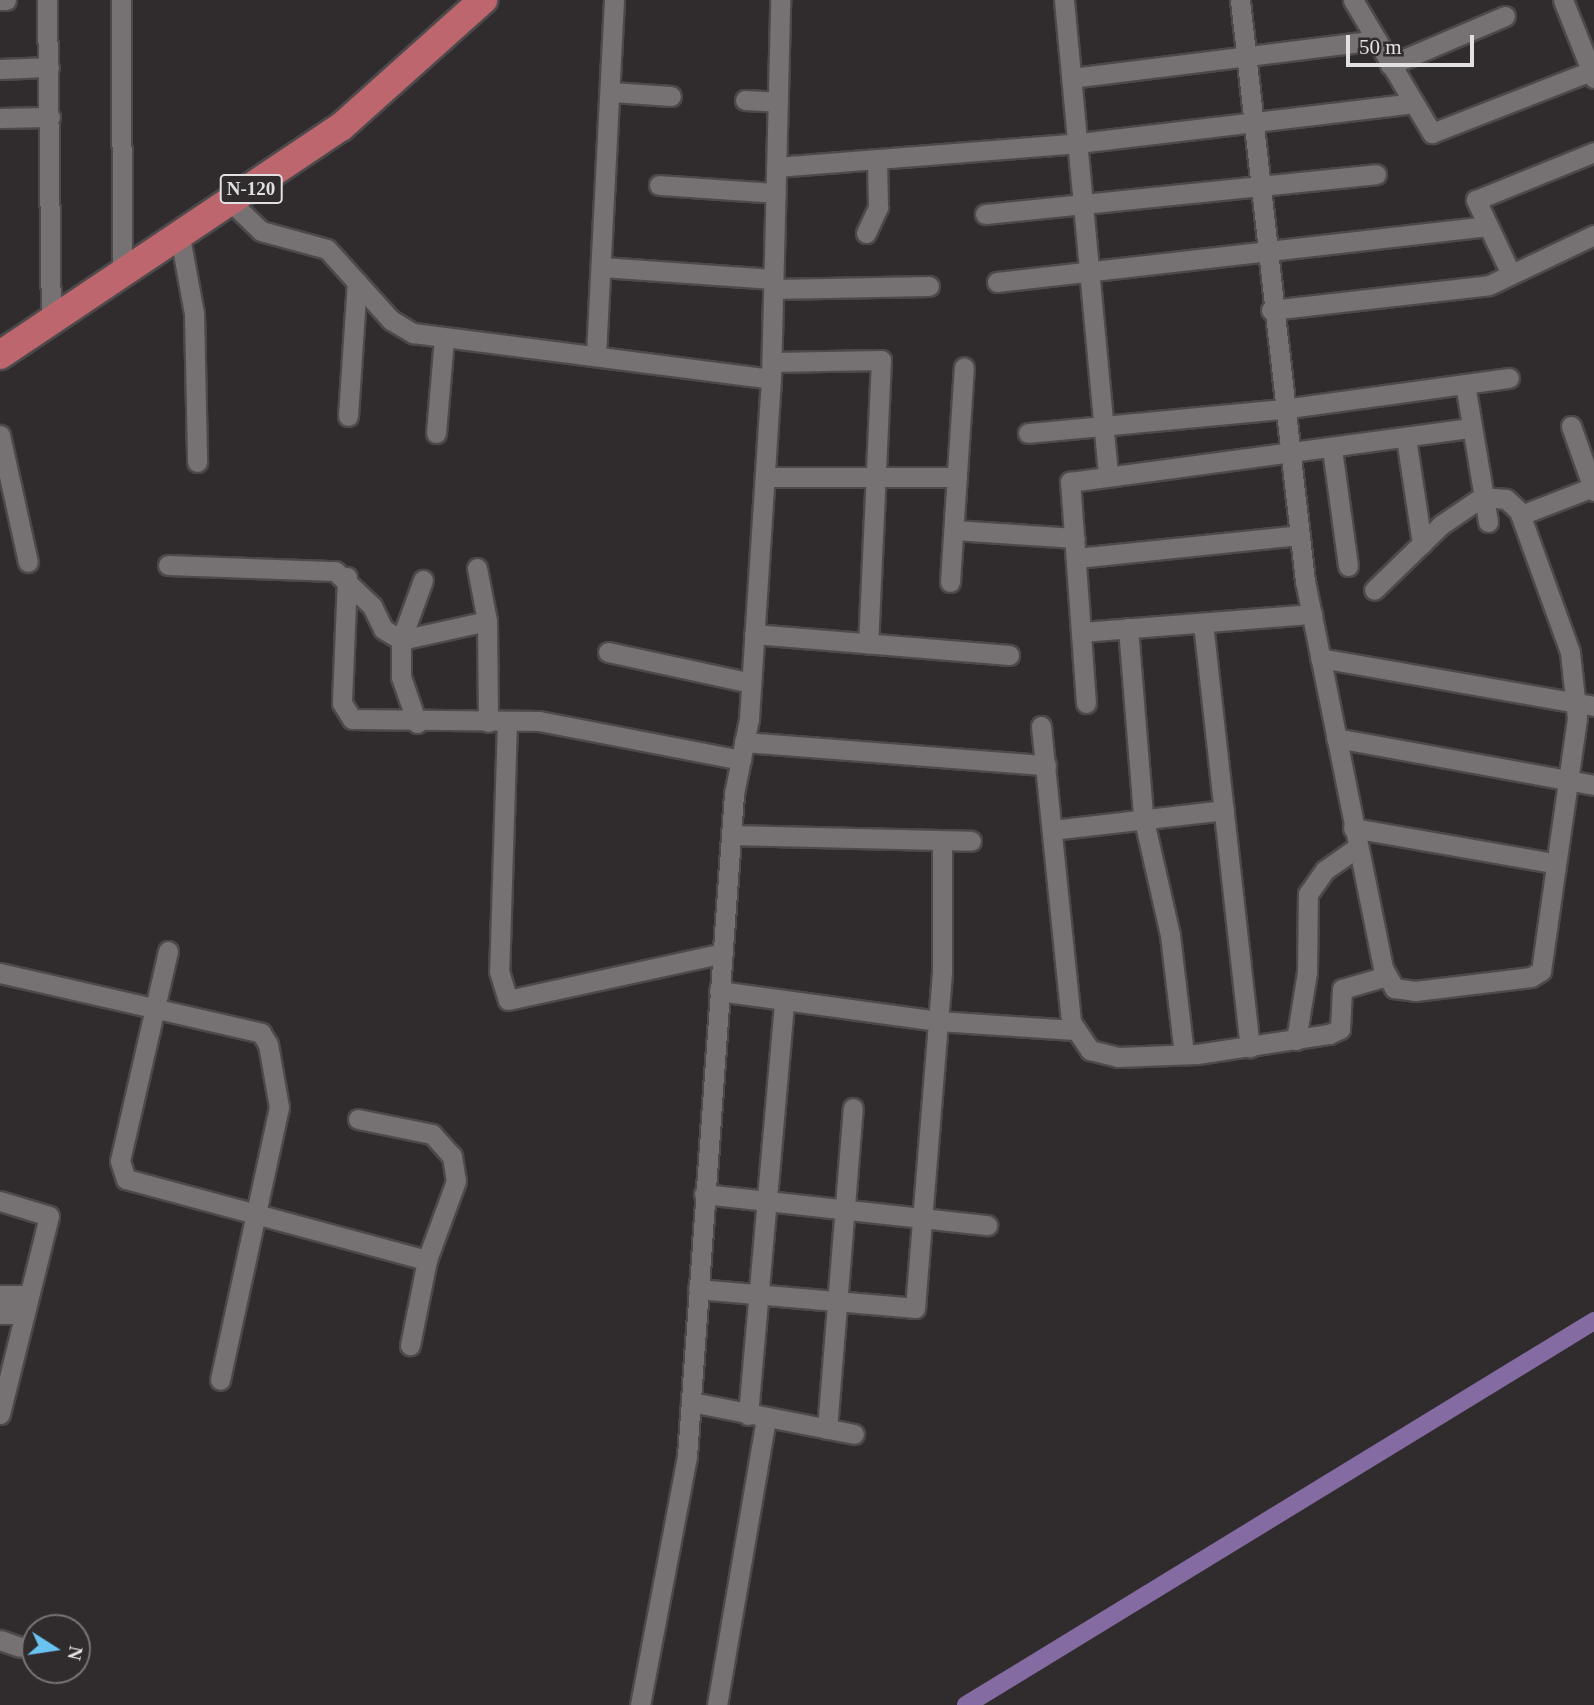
<!DOCTYPE html>
<html>
<head>
<meta charset="utf-8">
<style>
  body { margin:0 }
  #map { position:relative; width:1594px; height:1705px; overflow:hidden; background:#302c2e; font-family:"Times New Roman",serif }
  div>[style] { position:absolute }
  [style*='--x'] { left:calc(var(--x)*1px); top:calc(var(--y)*1px); width:calc(var(--w)*1px); rotate:calc(var(--a)*1deg) }
  .canal>* { height:18px; margin:-9px; padding:0 9px; transform-origin:9px; border-radius:9px; background:#846ba2 }
  .roads { filter:drop-shadow(2px 0 #4d494b) drop-shadow(-2px 0 #4d494b) drop-shadow(0 2px #4d494b) drop-shadow(0 -2px #4d494b) }
  .minor>* { height:19px; margin:-9.5px; padding:0 9.5px; transform-origin:9.5px; border-radius:9.5px; background:#767173 }
  .highway>* { height:28px; margin:-14px; padding:0 14px; transform-origin:14px; border-radius:14px; background:#bd666d }
  span { translate:-50% -50%; white-space:nowrap; text-align:center; line-height:1.15; -webkit-text-stroke:7px #302c2e; paint-order:stroke }
  .shield-label span { padding:2px 5px; background:#302c2e; border:2px solid; border-radius:5px; -webkit-text-stroke-width:0 }
  .shield-label { font-size:19px; color:#e3e0e1; font-weight:700 }
  .north { position:absolute; left:21px; top:1614px; width:70px; height:70px; box-sizing:border-box; background:#302c2e; border:2px solid #787476; border-radius:50%; rotate:102deg; font-size:19px; font-weight:700; line-height:28px; text-align:center; color:#e3e0e1 }
  .north::after { content:''; display:block; margin:auto; width:24px; height:32px; background:#6ac3f1; clip-path:polygon(50% 0,100% 100%,50% 72%,0 100%) }
  .scale { position:absolute; left:1346px; top:35px; width:128px; height:32px; box-sizing:border-box; border:4px solid #e3e0e1; border-top:0; padding-left:9px; font-size:21px; line-height:24px; white-space:nowrap; color:#e3e0e1; -webkit-text-stroke:5px #302c2e; paint-order:stroke }
</style>
</head>
<body>
<div id="map">
  <div class="canal">
    <i style="--x:966;--y:1705;--w:736;--a:-31.44"></i>
  </div>
  <div class="roads">
    <div class="minor">
      <i style="--x:0;--y:0;--w:6;--a:0"></i>
      <i style="--x:47;--y:0;--w:322;--a:89.3"></i>
      <i style="--x:121;--y:0;--w:275;--a:89.8"></i>
      <i style="--x:1064;--y:0;--w:478;--a:84.7"></i>
      <i style="--x:1240;--y:0;--w:585;--a:83.62"></i>
      <i style="--x:1305;--y:581;--w:395;--a:78.6"></i>
      <i style="--x:1383;--y:968;--w:23;--a:61"></i>
      <i style="--x:1394;--y:988;--w:21;--a:8"></i>
      <i style="--x:1415;--y:991;--w:117;--a:-6.9"></i>
      <i style="--x:1531;--y:977;--w:12;--a:-31"></i>
      <i style="--x:1541;--y:971;--w:256;--a:-81.9"></i>
      <i style="--x:1577;--y:718;--w:66;--a:-96.1"></i>
      <i style="--x:1570;--y:652;--w:150;--a:-109.9"></i>
      <i style="--x:1519;--y:511;--w:18;--a:-137"></i>
      <i style="--x:1506;--y:499;--w:24;--a:-175"></i>
      <i style="--x:1482;--y:497;--w:50;--a:145.7"></i>
      <i style="--x:1441;--y:525;--w:93;--a:135.9"></i>
      <i style="--x:1353;--y:0;--w:155;--a:59.3"></i>
      <i style="--x:1432;--y:133;--w:171;--a:-21.3"></i>
      <i style="--x:1563;--y:0;--w:84;--a:68.3"></i>
      <i style="--x:1390;--y:65;--w:125;--a:-23.1"></i>
      <i style="--x:0;--y:69;--w:49;--a:-2.3"></i>
      <i style="--x:1072;--y:78;--w:307;--a:-7.1"></i>
      <i style="--x:612;--y:92;--w:59;--a:3.9"></i>
      <i style="--x:745;--y:100;--w:33;--a:3"></i>
      <i style="--x:0;--y:118;--w:50;--a:-1.1"></i>
      <i style="--x:776;--y:167;--w:304;--a:-4.5"></i>
      <i style="--x:1079;--y:143;--w:335;--a:-6.8"></i>
      <i style="--x:659;--y:185;--w:117;--a:3.9"></i>
      <i style="--x:232;--y:203;--w:40;--a:44"></i>
      <i style="--x:261;--y:231;--w:68;--a:15.3"></i>
      <i style="--x:327;--y:249;--w:96;--a:48"></i>
      <i style="--x:391;--y:320;--w:26;--a:31"></i>
      <i style="--x:413;--y:333;--w:361;--a:7.3"></i>
      <i style="--x:985;--y:214;--w:393;--a:-5.8"></i>
      <i style="--x:866;--y:233;--w:29;--a:-65"></i>
      <i style="--x:878;--y:207;--w:48;--a:-91.2"></i>
      <i style="--x:180;--y:237;--w:77;--a:79.6"></i>
      <i style="--x:194;--y:313;--w:149;--a:88.8"></i>
      <i style="--x:602;--y:267;--w:171;--a:4"></i>
      <i style="--x:1510;--y:272;--w:80;--a:-115.3"></i>
      <i style="--x:1476;--y:200;--w:127;--a:-22.1"></i>
      <i style="--x:997;--y:282;--w:492;--a:-6.5"></i>
      <i style="--x:774;--y:289;--w:155;--a:-1.1"></i>
      <i style="--x:1271;--y:310;--w:219;--a:-6.5"></i>
      <i style="--x:1489;--y:285;--w:116;--a:-25.5"></i>
      <i style="--x:596;--y:355;--w:355;--a:-87.1"></i>
      <i style="--x:772;--y:362;--w:109;--a:-1.1"></i>
      <i style="--x:881;--y:360;--w:284;--a:92.6"></i>
      <i style="--x:1465;--y:384;--w:140;--a:80.5"></i>
      <i style="--x:348;--y:416;--w:134;--a:-86.2"></i>
      <i style="--x:1571;--y:426;--w:69;--a:70.5"></i>
      <i style="--x:436;--y:433;--w:95;--a:-85.2"></i>
      <i style="--x:1028;--y:433;--w:255;--a:-5.4"></i>
      <i style="--x:1282;--y:409;--w:229;--a:-7.8"></i>
      <i style="--x:0;--y:435;--w:130;--a:77.6"></i>
      <i style="--x:1406;--y:438;--w:107;--a:81.4"></i>
      <i style="--x:1332;--y:449;--w:118;--a:82.2"></i>
      <i style="--x:765;--y:477;--w:192;--a:0"></i>
      <i style="--x:1521;--y:515;--w:77;--a:-21.3"></i>
      <i style="--x:954;--y:530;--w:121;--a:3.8"></i>
      <i style="--x:1077;--y:558;--w:223;--a:-5.9"></i>
      <i style="--x:168;--y:565;--w:167;--a:2.1"></i>
      <i style="--x:335;--y:571;--w:51;--a:43.4"></i>
      <i style="--x:372;--y:606;--w:25;--a:64"></i>
      <i style="--x:383;--y:629;--w:21;--a:31"></i>
      <i style="--x:401;--y:640;--w:88;--a:-12.5"></i>
      <i style="--x:477;--y:568;--w:54;--a:79.3"></i>
      <i style="--x:487;--y:621;--w:101;--a:89.4"></i>
      <i style="--x:347;--y:577;--w:126;--a:92.3"></i>
      <i style="--x:342;--y:703;--w:19;--a:58"></i>
      <i style="--x:352;--y:719;--w:187;--a:0.6"></i>
      <i style="--x:539;--y:721;--w:206;--a:10.9"></i>
      <i style="--x:950;--y:582;--w:215;--a:-86.3"></i>
      <i style="--x:1203;--y:623;--w:427;--a:83.7"></i>
      <i style="--x:1128;--y:628;--w:189;--a:85.4"></i>
      <i style="--x:1143;--y:816;--w:122;--a:77.2"></i>
      <i style="--x:1170;--y:935;--w:120;--a:83.3"></i>
      <i style="--x:1082;--y:632;--w:231;--a:-4.5"></i>
      <i style="--x:754;--y:634;--w:256;--a:4.7"></i>
      <i style="--x:608;--y:652;--w:146;--a:12.2"></i>
      <i style="--x:1320;--y:658;--w:278;--a:9.9"></i>
      <i style="--x:1086;--y:703;--w:222;--a:-94.1"></i>
      <i style="--x:1070;--y:482;--w:404;--a:-7.7"></i>
      <i style="--x:507;--y:722;--w:249;--a:91.8"></i>
      <i style="--x:499;--y:971;--w:30;--a:73"></i>
      <i style="--x:508;--y:1000;--w:220;--a:-12.3"></i>
      <i style="--x:417;--y:723;--w:49;--a:-109.2"></i>
      <i style="--x:401;--y:677;--w:37;--a:-90"></i>
      <i style="--x:401;--y:640;--w:64;--a:-69.9"></i>
      <i style="--x:1041;--y:726;--w:298;--a:84.2"></i>
      <i style="--x:1071;--y:1022;--w:34;--a:56"></i>
      <i style="--x:1090;--y:1050;--w:29;--a:14"></i>
      <i style="--x:1118;--y:1057;--w:79;--a:-2.2"></i>
      <i style="--x:1197;--y:1054;--w:134;--a:-8.6"></i>
      <i style="--x:1329;--y:1034;--w:12;--a:-24"></i>
      <i style="--x:1340;--y:1029;--w:40;--a:-87.1"></i>
      <i style="--x:1342;--y:989;--w:47;--a:-16.1"></i>
      <i style="--x:1336;--y:738;--w:262;--a:10.3"></i>
      <i style="--x:744;--y:742;--w:303;--a:4.4"></i>
      <i style="--x:1353;--y:828;--w:203;--a:9.9"></i>
      <i style="--x:1052;--y:830;--w:173;--a:-6.6"></i>
      <i style="--x:731;--y:835;--w:240;--a:1.4"></i>
      <i style="--x:168;--y:951;--w:215;--a:102.9"></i>
      <i style="--x:120;--y:1161;--w:19;--a:72"></i>
      <i style="--x:126;--y:1179;--w:312;--a:15.1"></i>
      <i style="--x:0;--y:973;--w:268;--a:12.9"></i>
      <i style="--x:261;--y:1033;--w:13;--a:58"></i>
      <i style="--x:268;--y:1044;--w:64;--a:80.1"></i>
      <i style="--x:279;--y:1107;--w:279;--a:102.2"></i>
      <i style="--x:719;--y:991;--w:221;--a:7.8"></i>
      <i style="--x:938;--y:1021;--w:136;--a:3.8"></i>
      <i style="--x:1296;--y:1040;--w:69;--a:-80.8"></i>
      <i style="--x:1307;--y:972;--w:78;--a:-89.3"></i>
      <i style="--x:1308;--y:894;--w:29;--a:-55"></i>
      <i style="--x:1325;--y:870;--w:39;--a:-35"></i>
      <i style="--x:358;--y:1119;--w:76;--a:11.5"></i>
      <i style="--x:432;--y:1134;--w:30;--a:48"></i>
      <i style="--x:452;--y:1156;--w:25;--a:81"></i>
      <i style="--x:456;--y:1181;--w:84;--a:110.2"></i>
      <i style="--x:427;--y:1260;--w:87;--a:101.3"></i>
      <i style="--x:704;--y:1194;--w:285;--a:6.3"></i>
      <i style="--x:0;--y:1201;--w:51;--a:17"></i>
      <i style="--x:49;--y:1216;--w:204;--a:103.9"></i>
      <i style="--x:698;--y:1289;--w:218;--a:5"></i>
      <i style="--x:915;--y:1308;--w:338;--a:-85.4"></i>
      <i style="--x:942;--y:971;--w:129;--a:-90"></i>
      <i style="--x:0;--y:1295;--w:27;--a:0"></i>
      <i style="--x:0;--y:1314;--w:23;--a:0"></i>
      <i style="--x:691;--y:1402;--w:166;--a:11.1"></i>
      <i style="--x:748;--y:1415;--w:415;--a:-85"></i>
      <i style="--x:827;--y:1429;--w:322;--a:-85.4"></i>
      <i style="--x:0;--y:1640;--w:21;--a:19"></i>
      <i style="--x:640;--y:1705;--w:253;--a:-79.3"></i>
      <i style="--x:687;--y:1456;--w:664;--a:-85.94"></i>
      <i style="--x:734;--y:794;--w:76;--a:-78.7"></i>
      <i style="--x:749;--y:719;--w:341;--a:-86.3"></i>
      <i style="--x:771;--y:379;--w:379;--a:-88.6"></i>
      <i style="--x:717;--y:1705;--w:290;--a:-80.3"></i>
    </div>
    <div class="highway">
      <i style="--x:0;--y:355;--w:410;--a:-33.8"></i>
      <i style="--x:341;--y:127;--w:191;--a:-41.8"></i>
    </div>
  </div>
  <div class="shield-label">
    <span style="left:251px;top:189px">N-120</span>
  </div>
  <div class="north">N</div>
  <div class="scale">50 m</div>
</div>
</body>
</html>
